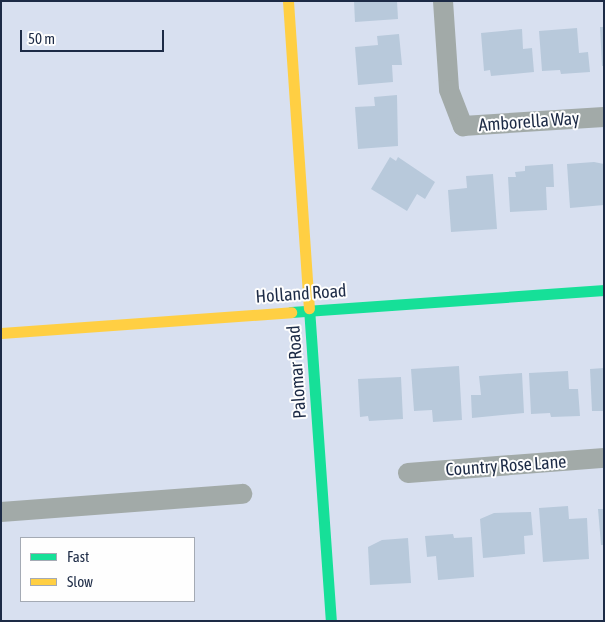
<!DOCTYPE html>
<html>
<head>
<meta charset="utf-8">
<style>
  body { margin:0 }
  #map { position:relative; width:605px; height:622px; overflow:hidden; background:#d8e0f0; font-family:"Asap Condensed",sans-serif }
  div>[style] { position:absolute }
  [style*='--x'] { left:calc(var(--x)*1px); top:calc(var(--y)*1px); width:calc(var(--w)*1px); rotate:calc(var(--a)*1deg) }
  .building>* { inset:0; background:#b8c9db }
  .street>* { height:20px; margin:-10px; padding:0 10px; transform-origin:10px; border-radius:10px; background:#a2aaa8 }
  .fast>* { height:11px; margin:-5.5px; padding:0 5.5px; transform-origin:5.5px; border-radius:5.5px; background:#16e098 }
  .slow>* { height:11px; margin:-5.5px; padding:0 5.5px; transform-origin:5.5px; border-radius:5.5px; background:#ffcf43 }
  span { translate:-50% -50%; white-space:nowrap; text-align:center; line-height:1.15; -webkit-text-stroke:4px #fefefe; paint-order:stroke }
  .street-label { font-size:18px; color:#1d2b46 }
  .frame { position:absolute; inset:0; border:2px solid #1d2b46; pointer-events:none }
  .legend { position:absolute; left:20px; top:537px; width:175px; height:65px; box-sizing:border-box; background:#fefefe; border:1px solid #a4aab4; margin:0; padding:6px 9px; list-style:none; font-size:15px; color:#1d2b46 }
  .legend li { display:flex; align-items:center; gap:10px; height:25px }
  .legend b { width:25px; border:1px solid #a4aab4 }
  .scale { position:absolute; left:20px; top:30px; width:144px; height:22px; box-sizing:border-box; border:2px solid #1d2b46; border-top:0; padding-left:6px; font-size:15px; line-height:18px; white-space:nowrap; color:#1d2b46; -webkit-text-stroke:4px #fefefe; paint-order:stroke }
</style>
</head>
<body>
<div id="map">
  <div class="building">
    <i style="clip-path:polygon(354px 1px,397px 1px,398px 19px,355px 22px)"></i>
    <i style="clip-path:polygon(600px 27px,604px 27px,604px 66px,602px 66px)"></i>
    <i style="clip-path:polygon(577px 28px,579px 53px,588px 52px,590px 72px,561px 74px,560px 70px,542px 71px,539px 31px)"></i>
    <i style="clip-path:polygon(522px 29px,523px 49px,532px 48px,534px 72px,491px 76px,490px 70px,484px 71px,481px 33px)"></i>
    <i style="clip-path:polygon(399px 34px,402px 65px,392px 65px,393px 82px,358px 85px,355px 47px,378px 45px,377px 36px)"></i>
    <i style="clip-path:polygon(397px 95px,398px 146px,358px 149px,355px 107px,375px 106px,374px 97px)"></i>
    <i style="clip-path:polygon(390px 157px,396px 161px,398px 157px,435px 182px,425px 199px,417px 194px,407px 211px,371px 189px)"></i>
    <i style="clip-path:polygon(594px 162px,604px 164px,604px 205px,570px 208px,567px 164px)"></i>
    <i style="clip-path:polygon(553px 164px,554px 187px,546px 187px,547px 210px,510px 212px,508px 177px,516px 177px,515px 172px,525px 171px,525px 166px)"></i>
    <i style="clip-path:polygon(493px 174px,497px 229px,451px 232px,448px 190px,467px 188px,466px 176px)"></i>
    <i style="clip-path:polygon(459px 366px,462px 420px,433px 422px,432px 410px,414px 411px,411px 369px)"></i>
    <i style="clip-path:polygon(604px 368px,604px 411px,592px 411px,590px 369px)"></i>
    <i style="clip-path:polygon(568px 371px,569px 389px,578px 389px,580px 416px,551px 417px,550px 413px,531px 414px,529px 373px)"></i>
    <i style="clip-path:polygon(522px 373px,524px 413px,472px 418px,471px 395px,481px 395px,479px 376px)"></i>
    <i style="clip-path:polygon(401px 377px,403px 419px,369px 421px,368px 416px,360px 417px,358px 379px)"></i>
    <i style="clip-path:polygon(568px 506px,569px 519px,587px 518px,589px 559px,543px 562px,539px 508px)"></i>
    <i style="clip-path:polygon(598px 509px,604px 509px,604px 545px,601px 545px)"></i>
    <i style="clip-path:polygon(531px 512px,533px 535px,524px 536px,525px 554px,483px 558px,480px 519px,494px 513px)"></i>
    <i style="clip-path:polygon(453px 534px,454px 538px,472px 537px,474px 577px,438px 580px,436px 556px,427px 557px,425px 536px)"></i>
    <i style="clip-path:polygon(408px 538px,411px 583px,370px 585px,368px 547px,382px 540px)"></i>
  </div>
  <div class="street">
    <i style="--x:443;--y:1;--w:89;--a:86.1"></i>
    <i style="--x:449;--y:90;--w:39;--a:69"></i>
    <i style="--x:463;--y:126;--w:141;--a:-3.7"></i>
    <i style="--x:408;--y:473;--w:197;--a:-4.4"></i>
    <i style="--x:1;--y:512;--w:242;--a:-4.3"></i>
  </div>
  <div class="fast">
    <i style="--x:309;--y:308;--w:314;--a:86"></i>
    <i style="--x:291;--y:312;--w:314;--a:-4"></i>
  </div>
  <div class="slow">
    <i style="--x:288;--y:1;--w:308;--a:86.1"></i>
    <i style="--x:1;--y:333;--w:291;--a:-4.1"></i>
  </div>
  <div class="street-label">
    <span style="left:529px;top:122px;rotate:-4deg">Amborella Way</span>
    <span style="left:301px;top:294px;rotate:-4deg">Holland Road</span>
    <span style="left:297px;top:372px;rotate:-94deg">Palomar Road</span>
    <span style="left:506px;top:466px;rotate:-4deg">Country Rose Lane</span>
  </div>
  <div class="frame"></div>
  <ul class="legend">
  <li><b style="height:6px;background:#16e098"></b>Fast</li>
  <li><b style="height:6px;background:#ffcf43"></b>Slow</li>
  </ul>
  <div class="scale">50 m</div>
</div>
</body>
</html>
